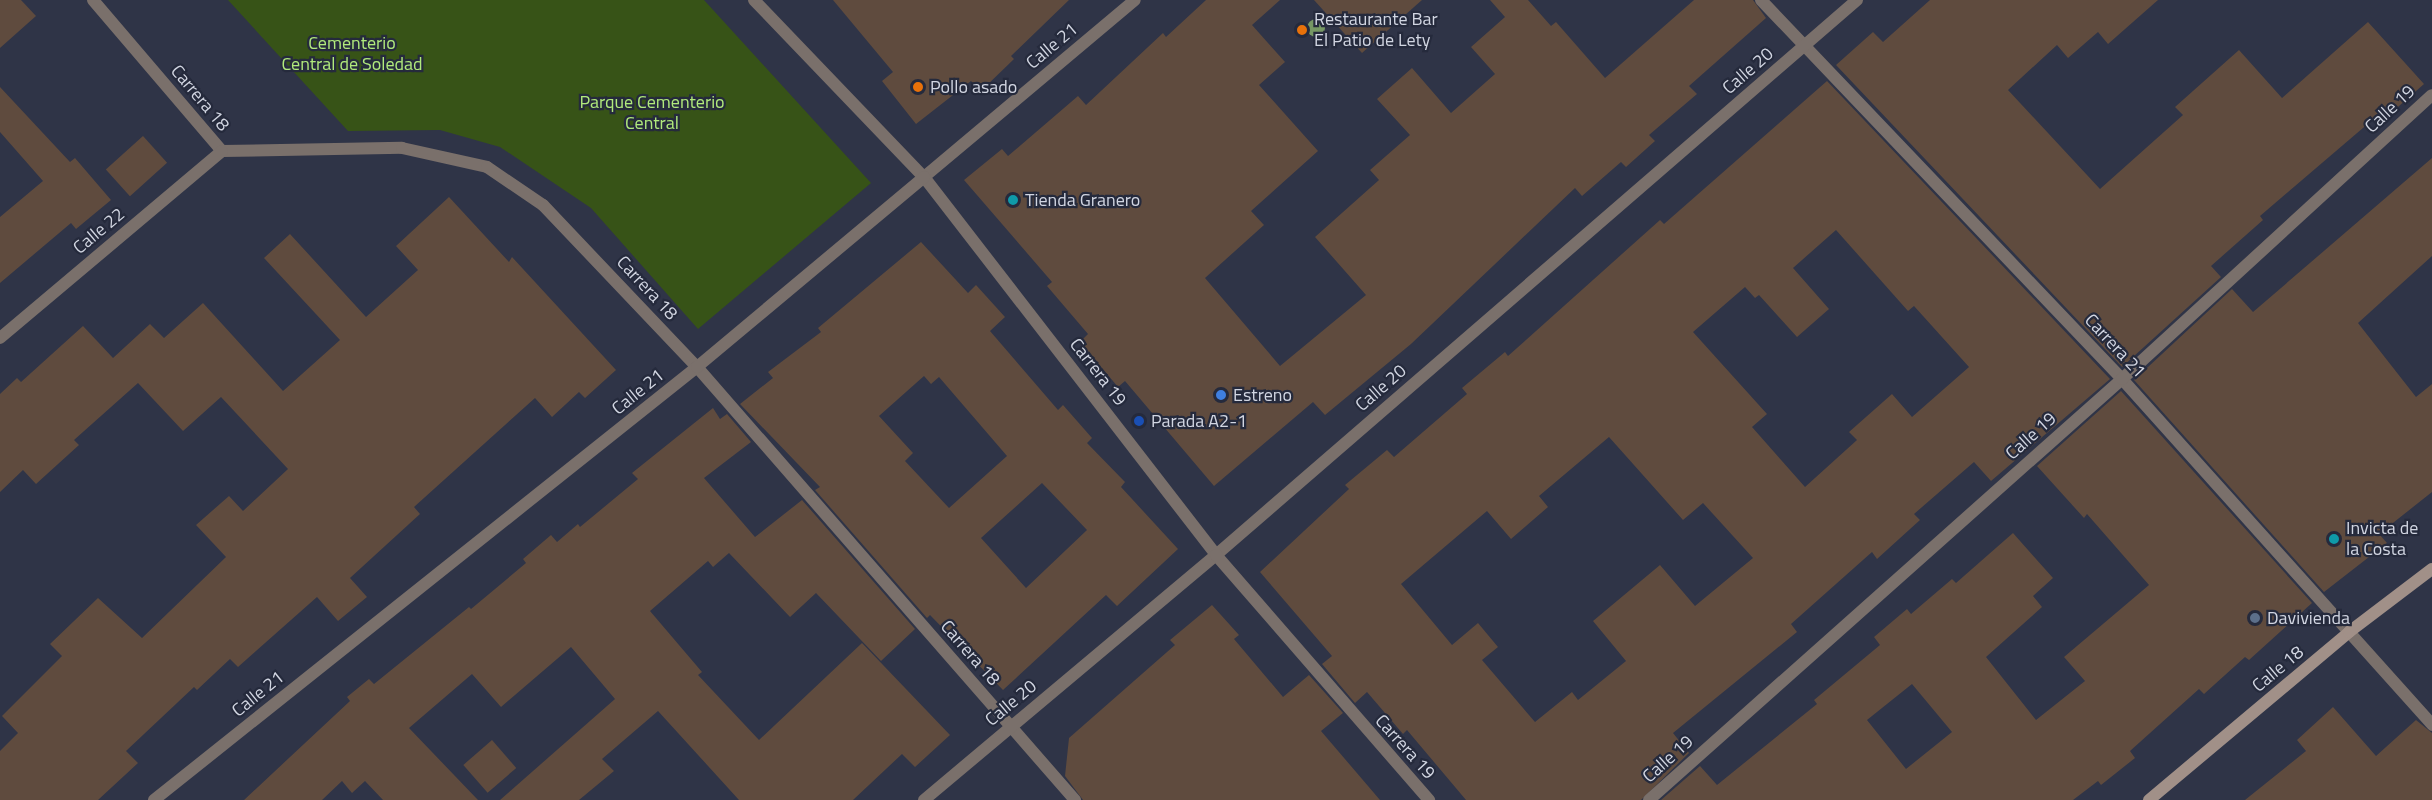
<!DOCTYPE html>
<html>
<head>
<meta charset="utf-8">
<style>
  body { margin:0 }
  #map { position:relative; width:2432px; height:800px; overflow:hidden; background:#2f3447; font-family:"Titillium Web",sans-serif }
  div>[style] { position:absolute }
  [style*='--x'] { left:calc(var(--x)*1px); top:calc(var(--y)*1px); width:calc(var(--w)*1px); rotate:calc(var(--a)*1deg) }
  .green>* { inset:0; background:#375317 }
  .building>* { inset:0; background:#5f4b3e; transform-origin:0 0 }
  .minor>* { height:12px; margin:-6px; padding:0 6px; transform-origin:6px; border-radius:6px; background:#7a706b }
  .tertiary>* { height:12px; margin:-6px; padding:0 6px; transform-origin:6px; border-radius:6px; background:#7a706b }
  .secondary>* { height:12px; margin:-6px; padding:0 6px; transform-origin:6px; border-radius:6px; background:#a19088 }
  .trees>* { width:18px; height:18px; margin:-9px; border-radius:50%; background:#769864 }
  .dots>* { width:16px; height:16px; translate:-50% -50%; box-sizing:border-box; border:3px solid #252a3c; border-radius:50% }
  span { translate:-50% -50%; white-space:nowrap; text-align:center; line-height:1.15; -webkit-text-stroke:4.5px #252a3c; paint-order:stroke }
  .poi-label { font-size:18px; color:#d2d6e2 }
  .left { translate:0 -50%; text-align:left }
  .park-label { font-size:18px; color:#b1ea7c }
  .street-label { font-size:18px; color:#d2d6e2 }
</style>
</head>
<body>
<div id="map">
  <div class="green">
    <i style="clip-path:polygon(228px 0,704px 0,871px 183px,698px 329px,591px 208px,500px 147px,440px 130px,348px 131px)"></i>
  </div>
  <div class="building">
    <i style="clip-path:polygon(0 0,21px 0,36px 16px,0 48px)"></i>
    <i style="clip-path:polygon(833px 0,1069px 0,1011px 56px,1014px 59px,981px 91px,971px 81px,916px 124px,882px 81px,893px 72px)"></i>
    <i style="clip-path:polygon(1206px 0,1280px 0,1252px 25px,1285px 62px,1259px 85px,1318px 151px,1251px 211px,1264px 225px,1205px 278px,1280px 366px,1366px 295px,1315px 237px,1379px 180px,1370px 170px,1410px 135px,1377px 99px,1412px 68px,1451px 113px,1495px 74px,1471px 47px,1505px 17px,1490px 0,1528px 0,1551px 26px,1556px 22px,1605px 78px,1694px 0,1753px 0,1766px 18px,1689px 86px,1697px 94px,1649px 135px,1655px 141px,1626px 167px,1621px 162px,1582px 196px,1575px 188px,1411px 344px,1325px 415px,1313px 402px,1214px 486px,1125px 381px,1118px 387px,1080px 342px,1088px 334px,1047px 286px,1052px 282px,964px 180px,1002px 149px,1008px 156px,1078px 96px,1086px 105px,1163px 33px,1166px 37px)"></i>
    <i style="clip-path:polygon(1314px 0,1422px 0,1362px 53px)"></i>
    <i style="clip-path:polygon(1930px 0,2158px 0,2108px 44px,2098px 32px,2068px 58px,2057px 45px,2008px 90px,2100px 189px,2183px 115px,2175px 107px,2239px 50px,2282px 98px,2368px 22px,2424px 84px,2382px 121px,2377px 116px,2260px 216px,2263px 220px,2211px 266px,2221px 277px,2122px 367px,1836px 65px,1873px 32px,1883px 42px)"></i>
    <i style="clip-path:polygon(evenodd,1827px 81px,2110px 379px,1991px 481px,1974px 462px,1914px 514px,1920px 520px,1877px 559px,1872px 552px,1791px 624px,1797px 632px,1673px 733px,1689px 753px,1641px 800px,1466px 800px,1407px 730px,1403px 734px,1367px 692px,1355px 703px,1322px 664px,1332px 656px,1260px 572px,1349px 489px,1345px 485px,1387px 450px,1394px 457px,1467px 394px,1462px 388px,1505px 352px,1508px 356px,1660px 220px,1664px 224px,1827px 81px,1836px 230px,1908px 311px,1914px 306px,1969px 367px,1912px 417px,1892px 394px,1849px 432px,1857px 440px,1805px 487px,1752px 427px,1767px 414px,1693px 332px,1745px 287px,1755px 298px,1759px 295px,1797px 337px,1829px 309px,1793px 268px,1836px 230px,1827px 81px,1609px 437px,1683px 520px,1703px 503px,1753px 558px,1695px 606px,1660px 565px,1593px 621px,1626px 661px,1578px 700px,1572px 692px,1535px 722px,1482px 660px,1498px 647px,1478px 623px,1452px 645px,1401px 584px,1487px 511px,1511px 539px,1548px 507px,1539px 496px,1609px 437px)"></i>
    <i style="clip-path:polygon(0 87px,70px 162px,75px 158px,111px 200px,76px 229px,71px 223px,0 283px,0 217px,43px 181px,0 132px)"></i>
    <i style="left:143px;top:136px;width:36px;height:50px;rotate:48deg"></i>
    <i style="clip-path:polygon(2432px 158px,2432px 256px,2358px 323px,2416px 397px,2432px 384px,2432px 492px,2379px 534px,2387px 543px,2324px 592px,2134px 380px,2232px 289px,2253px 312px)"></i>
    <i style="clip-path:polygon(449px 197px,509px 262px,512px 257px,616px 370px,585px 398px,579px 392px,552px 417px,535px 398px,414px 507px,420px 514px,350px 578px,367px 597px,338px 621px,317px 597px,238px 667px,230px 659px,197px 690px,194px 687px,126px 751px,138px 763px,98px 800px,0 800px,0 751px,18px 733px,2px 716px,62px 656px,50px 644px,98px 598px,142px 638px,226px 557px,196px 525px,229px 496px,243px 511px,288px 469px,221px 397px,183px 431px,138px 383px,74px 440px,79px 445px,36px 484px,23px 470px,0 492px,0 394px,17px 378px,21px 382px,83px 326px,113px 358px,150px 324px,164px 338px,203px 303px,283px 391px,340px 340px,264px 258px,290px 234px,366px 317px,418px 270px,396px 246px)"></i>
    <i style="clip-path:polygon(evenodd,921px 242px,968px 293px,976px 285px,1005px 317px,990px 331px,1058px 410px,1063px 405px,1092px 438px,1087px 443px,1125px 482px,1121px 487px,1178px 549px,1117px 606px,1106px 595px,1003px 690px,930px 615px,927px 618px,815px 490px,820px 487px,740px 404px,773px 378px,768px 372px,821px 332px,818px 328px,921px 242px,924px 376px,931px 384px,939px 377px,1007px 456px,949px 508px,905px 461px,913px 453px,879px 416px,924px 376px,921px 242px,1042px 483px,1087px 530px,1026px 588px,981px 538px,1042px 483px)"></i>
    <i style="clip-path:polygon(evenodd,2121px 391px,2312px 603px,2249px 660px,2245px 657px,2204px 694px,2199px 689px,2130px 751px,2135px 758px,2101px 785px,2098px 781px,2073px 800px,1661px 800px,1700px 766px,1717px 785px,1817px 704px,1814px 700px,1880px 645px,1874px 637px,1907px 609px,1911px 614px,1952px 579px,1956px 583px,2013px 533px,2053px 578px,2033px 596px,2042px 607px,1986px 657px,2036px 720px,2085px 681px,2064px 657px,2149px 585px,2087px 514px,2084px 518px,2037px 466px,2121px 391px,1912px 684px,1952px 732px,1906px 769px,1867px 720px,1912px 684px)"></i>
    <i style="clip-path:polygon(713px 408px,720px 419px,727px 414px,751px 442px,704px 478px,755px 537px,802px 500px,915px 629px,881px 661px,816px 593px,790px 617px,729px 553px,713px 567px,708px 561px,650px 611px,702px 672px,698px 675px,759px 740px,862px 643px,950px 735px,915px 767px,902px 754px,853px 800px,739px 800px,658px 711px,602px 759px,614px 771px,579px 800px,500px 800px,615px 699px,571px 647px,501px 707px,472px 674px,409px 728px,478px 800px,383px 800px,365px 781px,352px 793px,342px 781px,322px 800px,244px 800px,350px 701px,347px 697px,369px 679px,374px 684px,469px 607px,471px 609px,526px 563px,523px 559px,551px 535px,557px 542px,578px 524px,580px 527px,638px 479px,632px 473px)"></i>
    <i style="clip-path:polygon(1212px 605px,1239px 635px,1234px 639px,1283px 697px,1309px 675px,1343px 713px,1321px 731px,1380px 800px,1083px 800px,1065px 776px,1069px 738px,1175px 645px,1170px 640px)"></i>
    <i style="clip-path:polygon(2333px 707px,2376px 756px,2416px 720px,2432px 733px,2432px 800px,2245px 800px,2306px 751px,2297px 740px)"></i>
    <i style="left:492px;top:740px;width:37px;height:38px;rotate:49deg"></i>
  </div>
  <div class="minor">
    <i style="--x:93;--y:0;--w:199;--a:49.5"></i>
    <i style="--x:222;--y:151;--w:180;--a:-1"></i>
    <i style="--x:402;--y:148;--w:87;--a:12.6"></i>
    <i style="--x:487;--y:167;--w:68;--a:34.2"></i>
    <i style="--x:543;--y:205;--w:224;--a:46.5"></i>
    <i style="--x:697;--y:367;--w:575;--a:48.88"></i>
    <i style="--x:1761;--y:0;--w:523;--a:46.39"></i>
    <i style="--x:2122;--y:379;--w:465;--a:48.1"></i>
    <i style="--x:924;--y:177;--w:275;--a:-40"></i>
    <i style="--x:0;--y:338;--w:290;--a:-40.1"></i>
    <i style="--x:924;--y:800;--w:381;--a:-40"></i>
    <i style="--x:1216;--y:555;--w:848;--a:-40.89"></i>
    <i style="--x:1649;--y:800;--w:633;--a:-41.67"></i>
    <i style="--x:2122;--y:379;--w:420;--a:-42.5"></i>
  </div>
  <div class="tertiary">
    <i style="--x:754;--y:0;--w:245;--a:46.2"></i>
    <i style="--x:924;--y:177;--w:478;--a:52.3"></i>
    <i style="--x:1216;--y:555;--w:325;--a:49"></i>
    <i style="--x:154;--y:800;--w:695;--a:-38.57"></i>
    <i style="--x:697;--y:367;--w:296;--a:-39.9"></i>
  </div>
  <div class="secondary">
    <i style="--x:2149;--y:800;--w:261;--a:-40"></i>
    <i style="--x:2349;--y:632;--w:104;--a:-37.2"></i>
  </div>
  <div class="trees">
    <i style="left:1316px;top:28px"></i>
  </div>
  <div class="dots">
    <i style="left:1302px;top:30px;background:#e8710a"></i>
    <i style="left:918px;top:87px;background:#e8710a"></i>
    <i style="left:1013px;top:200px;background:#0f9aa8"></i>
    <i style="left:1221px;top:395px;background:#3f7fe0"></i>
    <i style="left:1139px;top:421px;background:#1a4fb4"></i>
    <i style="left:2334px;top:539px;background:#0f9aa8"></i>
    <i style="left:2255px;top:618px;background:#5c6f8a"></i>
  </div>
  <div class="poi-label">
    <span class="left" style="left:1314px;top:30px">Restaurante Bar<br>El Patio de Lety</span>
    <span class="left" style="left:930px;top:87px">Pollo asado</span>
    <span class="left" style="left:1025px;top:200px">Tienda Granero</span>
    <span class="left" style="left:1233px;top:395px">Estreno</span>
    <span class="left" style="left:1151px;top:421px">Parada A2-1</span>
    <span class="left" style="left:2346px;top:539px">Invicta de<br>la Costa</span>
    <span class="left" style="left:2267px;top:618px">Davivienda</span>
  </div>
  <div class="park-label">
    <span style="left:352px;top:54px">Cementerio<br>Central de Soledad</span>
    <span style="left:652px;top:113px">Parque Cementerio<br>Central</span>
  </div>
  <div class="street-label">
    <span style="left:1052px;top:46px;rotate:-40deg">Calle 21</span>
    <span style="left:1748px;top:71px;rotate:-41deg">Calle 20</span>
    <span style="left:200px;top:98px;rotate:50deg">Carrera 18</span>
    <span style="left:2390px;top:109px;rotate:-43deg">Calle 19</span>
    <span style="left:99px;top:231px;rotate:-40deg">Calle 22</span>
    <span style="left:647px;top:288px;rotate:47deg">Carrera 18</span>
    <span style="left:2115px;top:346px;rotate:47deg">Carrera 21</span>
    <span style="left:1098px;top:372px;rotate:52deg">Carrera 19</span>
    <span style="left:1381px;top:388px;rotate:-41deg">Calle 20</span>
    <span style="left:638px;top:392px;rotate:-39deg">Calle 21</span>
    <span style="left:2031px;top:436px;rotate:-42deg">Calle 19</span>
    <span style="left:970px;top:653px;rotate:49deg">Carrera 18</span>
    <span style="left:2278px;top:669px;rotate:-40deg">Calle 18</span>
    <span style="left:258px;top:694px;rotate:-39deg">Calle 21</span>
    <span style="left:1011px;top:703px;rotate:-40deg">Calle 20</span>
    <span style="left:1405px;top:747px;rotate:48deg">Carrera 19</span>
    <span style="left:1668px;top:759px;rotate:-42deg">Calle 19</span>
  </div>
</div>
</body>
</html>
